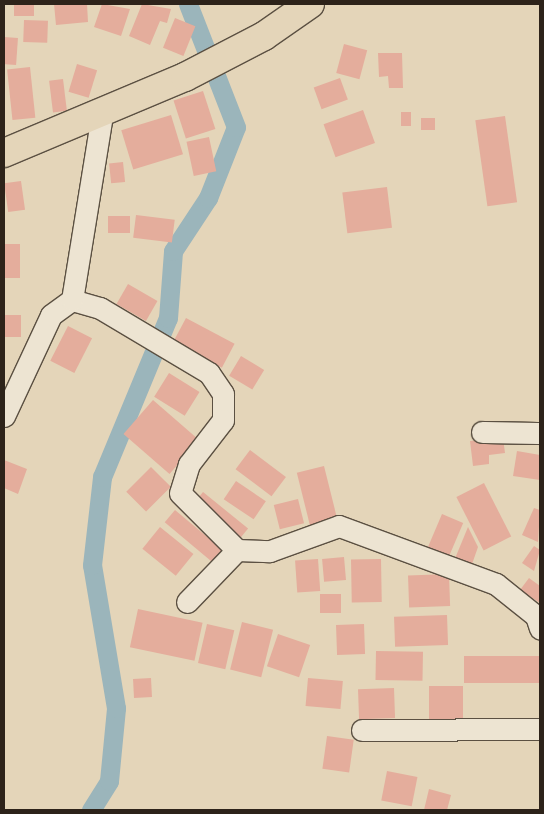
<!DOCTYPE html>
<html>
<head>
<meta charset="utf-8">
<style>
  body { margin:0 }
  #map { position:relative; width:544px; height:814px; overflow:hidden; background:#e4d5b9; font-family:"Old Standard TT",serif }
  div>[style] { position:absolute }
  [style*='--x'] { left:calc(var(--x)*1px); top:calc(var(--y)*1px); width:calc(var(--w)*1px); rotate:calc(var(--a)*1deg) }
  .canal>* { height:19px; margin:-9.5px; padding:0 9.5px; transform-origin:9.5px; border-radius:9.5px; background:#9bb5bb }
  .building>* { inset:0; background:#e4ad9c; transform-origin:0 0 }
  .roads { filter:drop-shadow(1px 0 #5b5042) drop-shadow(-1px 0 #5b5042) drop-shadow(0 1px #5b5042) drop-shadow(0 -1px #5b5042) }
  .street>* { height:21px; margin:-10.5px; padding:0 10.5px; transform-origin:10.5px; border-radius:10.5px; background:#ede4d2 }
  .primary>* { height:28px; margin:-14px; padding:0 14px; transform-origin:14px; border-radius:14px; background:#e4d5b9 }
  span { translate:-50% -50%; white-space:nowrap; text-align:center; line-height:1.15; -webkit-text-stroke:5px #ede4d2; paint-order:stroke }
  .frame { position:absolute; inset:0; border:5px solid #2d231a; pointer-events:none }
</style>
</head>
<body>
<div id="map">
  <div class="canal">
    <i style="--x:91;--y:810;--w:34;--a:-58"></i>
    <i style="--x:109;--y:781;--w:73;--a:-84.5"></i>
    <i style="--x:116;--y:708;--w:145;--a:-99.5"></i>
    <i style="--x:92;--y:565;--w:89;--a:-83.5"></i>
    <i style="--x:102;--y:477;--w:172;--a:-67.5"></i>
    <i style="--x:168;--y:318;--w:67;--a:-85.7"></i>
    <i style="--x:173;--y:251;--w:64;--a:-56.6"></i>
    <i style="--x:208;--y:198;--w:76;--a:-68.5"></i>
    <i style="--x:236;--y:127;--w:132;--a:-111.3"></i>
  </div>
  <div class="building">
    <i style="left:14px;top:4px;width:20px;height:12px"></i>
    <i style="clip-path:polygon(54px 4px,87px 4px,88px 22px,56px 25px)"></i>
    <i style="clip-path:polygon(102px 4px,130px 9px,121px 36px,94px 27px)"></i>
    <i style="clip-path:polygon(142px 4px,171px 9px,167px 23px,160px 21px,150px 45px,129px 36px)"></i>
    <i style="left:175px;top:18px;width:22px;height:32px;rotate:22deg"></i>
    <i style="left:24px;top:20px;width:24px;height:22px;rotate:2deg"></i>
    <i style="left:4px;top:37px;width:14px;height:27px;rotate:4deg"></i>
    <i style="left:344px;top:44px;width:24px;height:30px;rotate:15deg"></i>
    <i style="clip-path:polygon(378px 53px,402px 53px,403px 88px,389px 88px,388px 76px,379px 77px)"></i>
    <i style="left:77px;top:64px;width:21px;height:29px;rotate:17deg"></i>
    <i style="left:30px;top:67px;width:51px;height:23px;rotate:84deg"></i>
    <i style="left:340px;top:78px;width:23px;height:28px;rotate:70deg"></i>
    <i style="left:63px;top:79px;width:32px;height:14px;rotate:83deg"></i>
    <i style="left:203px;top:91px;width:40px;height:31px;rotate:72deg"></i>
    <i style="left:363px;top:110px;width:35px;height:42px;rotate:70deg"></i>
    <i style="left:401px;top:112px;width:10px;height:14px"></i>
    <i style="left:171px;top:115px;width:41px;height:52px;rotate:73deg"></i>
    <i style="left:505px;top:116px;width:87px;height:30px;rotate:82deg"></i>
    <i style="left:435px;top:118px;width:12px;height:14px;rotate:90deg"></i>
    <i style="left:209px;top:137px;width:35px;height:23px;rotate:78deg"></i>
    <i style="left:123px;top:162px;width:20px;height:14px;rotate:84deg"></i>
    <i style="left:21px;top:181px;width:29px;height:17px;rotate:82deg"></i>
    <i style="left:387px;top:187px;width:41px;height:45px;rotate:83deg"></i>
    <i style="left:136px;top:215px;width:39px;height:23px;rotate:7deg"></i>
    <i style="left:108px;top:216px;width:22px;height:17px"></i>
    <i style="left:4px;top:244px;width:16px;height:34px"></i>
    <i style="left:128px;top:284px;width:34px;height:23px;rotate:30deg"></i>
    <i style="left:21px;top:315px;width:22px;height:17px;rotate:90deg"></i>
    <i style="left:186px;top:318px;width:55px;height:27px;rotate:28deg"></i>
    <i style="left:68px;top:326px;width:27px;height:39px;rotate:27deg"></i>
    <i style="left:241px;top:356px;width:27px;height:23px;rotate:31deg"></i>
    <i style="left:169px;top:373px;width:36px;height:28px;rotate:32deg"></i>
    <i style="left:153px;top:400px;width:61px;height:45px;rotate:41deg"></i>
    <i style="clip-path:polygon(503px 438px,505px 453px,489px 455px,489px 464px,473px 466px,470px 441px)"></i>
    <i style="left:250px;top:450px;width:45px;height:24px;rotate:37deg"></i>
    <i style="clip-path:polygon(517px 451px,540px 455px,540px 480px,513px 476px)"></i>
    <i style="clip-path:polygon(4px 460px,27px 469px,18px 494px,4px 488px)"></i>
    <i style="left:324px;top:466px;width:54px;height:28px;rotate:76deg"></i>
    <i style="left:151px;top:467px;width:28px;height:35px;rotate:45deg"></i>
    <i style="left:236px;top:481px;width:36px;height:22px;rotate:34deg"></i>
    <i style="left:484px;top:483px;width:60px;height:31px;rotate:63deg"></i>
    <i style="left:203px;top:492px;width:58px;height:13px;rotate:39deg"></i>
    <i style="left:298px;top:499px;width:25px;height:25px;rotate:76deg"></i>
    <i style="clip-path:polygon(534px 508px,540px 510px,538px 542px,522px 535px)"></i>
    <i style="left:175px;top:510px;width:62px;height:16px;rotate:40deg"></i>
    <i style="left:442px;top:514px;width:23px;height:44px;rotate:23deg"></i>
    <i style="left:160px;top:527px;width:43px;height:28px;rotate:39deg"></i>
    <i style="clip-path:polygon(468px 527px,478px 547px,471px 567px,454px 561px)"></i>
    <i style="clip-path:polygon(534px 546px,540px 550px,534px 571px,522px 563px)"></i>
    <i style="left:344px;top:557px;width:23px;height:22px;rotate:85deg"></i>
    <i style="left:318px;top:559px;width:32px;height:23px;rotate:86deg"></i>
    <i style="left:381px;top:559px;width:43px;height:30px;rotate:89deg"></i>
    <i style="left:449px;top:574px;width:32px;height:41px;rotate:88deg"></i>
    <i style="clip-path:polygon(529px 578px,540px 586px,540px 603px,520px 590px)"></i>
    <i style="left:341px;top:594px;width:19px;height:21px;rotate:90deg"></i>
    <i style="left:138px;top:609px;width:66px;height:39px;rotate:12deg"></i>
    <i style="left:447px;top:615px;width:30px;height:53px;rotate:88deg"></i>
    <i style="left:242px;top:622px;width:32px;height:49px;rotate:14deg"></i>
    <i style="left:207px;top:624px;width:28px;height:40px;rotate:13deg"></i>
    <i style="left:364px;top:624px;width:30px;height:28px;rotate:88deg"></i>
    <i style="left:278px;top:634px;width:34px;height:34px;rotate:19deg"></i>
    <i style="left:376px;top:651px;width:47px;height:29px;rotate:1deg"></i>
    <i style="left:540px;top:656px;width:27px;height:76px;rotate:90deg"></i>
    <i style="left:151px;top:678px;width:19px;height:18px;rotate:87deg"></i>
    <i style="left:308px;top:678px;width:35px;height:28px;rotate:5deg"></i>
    <i style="left:429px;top:686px;width:34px;height:35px"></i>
    <i style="left:394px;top:688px;width:30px;height:36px;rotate:88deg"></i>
    <i style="left:327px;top:736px;width:27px;height:33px;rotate:8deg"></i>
    <i style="left:387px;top:771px;width:31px;height:30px;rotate:11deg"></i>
    <i style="clip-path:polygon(429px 789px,451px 795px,447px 810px,424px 810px)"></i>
  </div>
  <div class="roads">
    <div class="street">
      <i style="--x:72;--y:300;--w:29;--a:16"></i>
      <i style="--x:100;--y:308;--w:127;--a:30.8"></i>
      <i style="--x:209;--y:373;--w:25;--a:56"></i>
      <i style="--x:223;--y:394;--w:26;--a:90"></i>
      <i style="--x:223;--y:420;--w:56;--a:127.7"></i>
      <i style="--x:189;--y:464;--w:30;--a:107"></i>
      <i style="--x:180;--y:493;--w:81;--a:45"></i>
      <i style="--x:237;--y:550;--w:72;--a:133.9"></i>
      <i style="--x:4;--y:416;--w:111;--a:-65"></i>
      <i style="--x:51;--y:315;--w:26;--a:-36"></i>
      <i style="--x:72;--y:300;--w:187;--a:-80.8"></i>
      <i style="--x:482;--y:432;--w:58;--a:1"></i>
      <i style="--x:237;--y:550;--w:33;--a:2"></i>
      <i style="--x:270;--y:551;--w:73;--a:-19.9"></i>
      <i style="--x:339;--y:526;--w:167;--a:20.3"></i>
      <i style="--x:496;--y:584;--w:51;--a:38.7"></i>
      <i style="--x:536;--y:616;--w:13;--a:72"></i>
      <i style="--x:362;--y:730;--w:178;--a:-0.3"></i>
    </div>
    <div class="primary">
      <i style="--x:4;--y:153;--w:196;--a:-22.8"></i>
      <i style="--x:185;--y:77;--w:89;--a:-27.4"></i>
      <i style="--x:264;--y:36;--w:56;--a:-34.8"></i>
    </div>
  </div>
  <div class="frame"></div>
</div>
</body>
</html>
